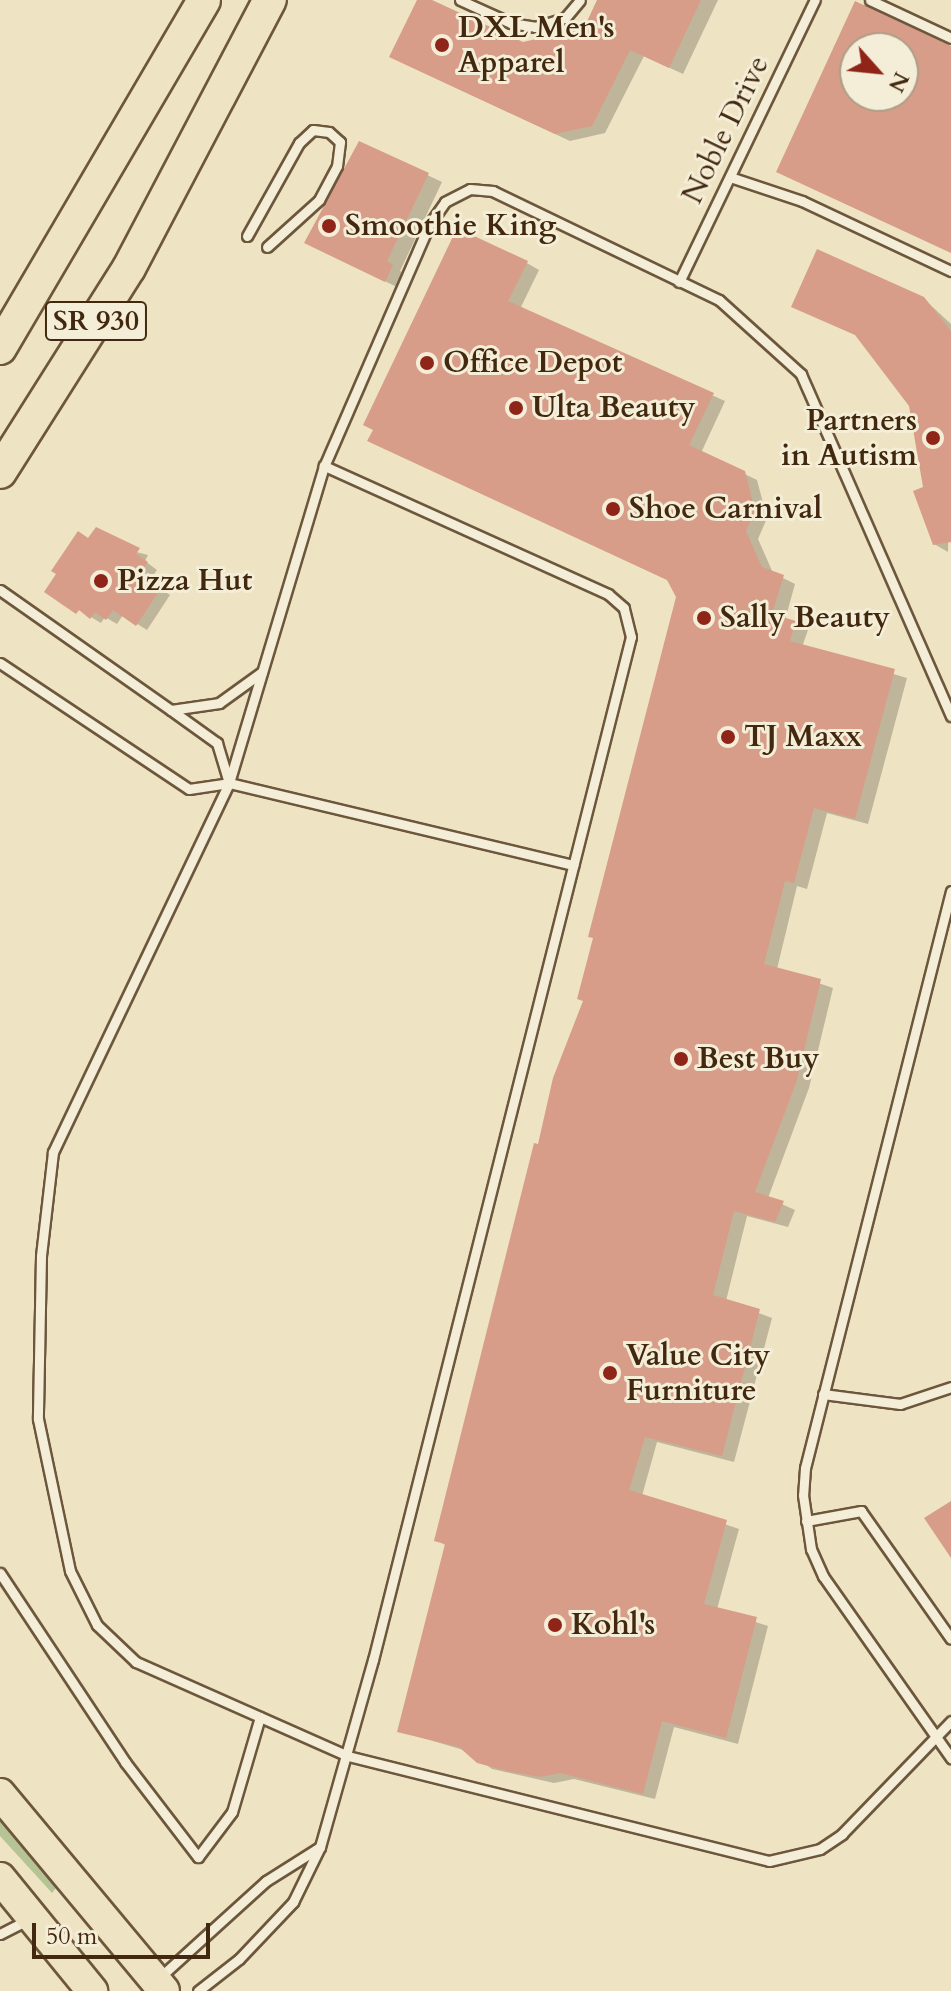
<!DOCTYPE html>
<html>
<head>
<meta charset="utf-8">
<style>
  body { margin:0 }
  #map { position:relative; width:951px; height:1991px; overflow:hidden; background:#eee3c2; font-family:Cardo,serif }
  div>[style] { position:absolute }
  [style*='--x'] { left:calc(var(--x)*1px); top:calc(var(--y)*1px); width:calc(var(--w)*1px); rotate:calc(var(--a)*1deg) }
  .green>* { inset:0; background:#b6c495 }
  .shadow>* { inset:0; background:#0003 }
  .building>* { inset:0; background:#d79d89 }
  .roads { filter:drop-shadow(2px 0 #6d573c) drop-shadow(-2px 0 #6d573c) drop-shadow(0 2px #6d573c) drop-shadow(0 -2px #6d573c) }
  .service>* { height:9px; margin:-4.5px; padding:0 4.5px; transform-origin:4.5px; border-radius:4.5px; background:#f4edd7 }
  .primary>* { height:30px; margin:-15px; padding:0 15px; transform-origin:15px; border-radius:15px; background:#eee3c2 }
  .trunk>* { height:32px; margin:-16px; padding:0 16px; transform-origin:16px; border-radius:16px; background:#eee3c2 }
  .dots>* { width:22px; height:22px; translate:-50% -50%; box-sizing:border-box; border:4px solid #f4edd7; border-radius:50% }
  span { translate:-50% -50%; white-space:nowrap; text-align:center; line-height:1.15; -webkit-text-stroke:6px #f4edd7; paint-order:stroke }
  .shield-label span { padding:2px 6px; background:#f4edd7; border:2px solid; border-radius:6px; -webkit-text-stroke-width:0 }
  .shield-label { font-size:28px; color:#42280f; font-weight:700 }
  .poi-label { font-size:30px; color:#42280f; font-weight:700 }
  .left { translate:0 -50%; text-align:left }
  .right { translate:-100% -50%; text-align:right }
  .street-label { font-size:30px; color:#42280f }
  .north { position:absolute; left:839px; top:32px; width:80px; height:80px; box-sizing:border-box; background:#f4edd7; border:2px solid #ad9e87; border-radius:50%; rotate:117deg; font-size:22px; font-weight:700; line-height:32px; text-align:center; color:#42280f }
  .north::after { content:''; display:block; margin:auto; width:28px; height:36px; background:#8f2418; clip-path:polygon(50% 0,100% 100%,50% 72%,0 100%) }
  .scale { position:absolute; left:32px; top:1923px; width:178px; height:36px; box-sizing:border-box; border:4px solid #42280f; border-top:0; padding-left:10px; font-size:24px; line-height:28px; white-space:nowrap; color:#42280f; -webkit-text-stroke:6px #f4edd7; paint-order:stroke }
</style>
</head>
<body>
<div id="map">
  <div class="green">
    <i style="clip-path:polygon(0 1818px,56px 1888px,52px 1893px,0 1836px)"></i>
  </div>
  <div class="shadow">
    <i style="clip-path:polygon(419px 0,523px 44px,585px 29px,599px 0,718px 0,683px 74px,644px 56px,605px 133px,570px 141px,405px 64px)"></i>
    <i style="clip-path:polygon(360px 143px,442px 182px,400px 271px,405px 274px,399px 288px,320px 250px)"></i>
    <i style="clip-path:polygon(527px 263px,539px 270px,520px 309px,725px 401px,701px 453px,757px 480px,767px 518px,758px 539px,773px 573px,795px 584px,785px 620px,808px 630px,802px 647px,907px 678px,868px 824px,827px 813px,807px 889px,797px 886px,777px 969px,833px 988px,809px 1088px,768px 1198px,795px 1210px,788px 1227px,747px 1216px,726px 1301px,772px 1318px,734px 1462px,657px 1442px,642px 1496px,739px 1529px,717px 1609px,768px 1626px,738px 1744px,674px 1727px,655px 1799px,574px 1779px,554px 1783px,492px 1769px,467px 1751px,399px 1731px,447px 1546px,436px 1540px,540px 1146px,584px 1001px,678px 596px,670px 581px,382px 447px)"></i>
    <i style="clip-path:polygon(923px 298px,951px 324px,948px 552px,934px 544px,926px 488px)"></i>
    <i style="clip-path:polygon(89px 540px,148px 555px,145px 561px,157px 570px,149px 581px,170px 595px,147px 630px,123px 615px,117px 624px,105px 617px,101px 623px,47px 591px)"></i>
  </div>
  <div class="building">
    <i style="clip-path:polygon(417px 0,432px 0,523px 42px,584px 28px,597px 0,701px 0,669px 68px,630px 50px,592px 126px,555px 134px,389px 57px)"></i>
    <i style="clip-path:polygon(evenodd,855px 1px,951px 46px,951px 253px,776px 172px,855px 1px,855px 48px,903px 48px,903px 96px,855px 96px,855px 48px)"></i>
    <i style="clip-path:polygon(359px 141px,429px 173px,387px 261px,393px 265px,385px 282px,304px 243px)"></i>
    <i style="clip-path:polygon(457px 228px,528px 261px,508px 301px,714px 393px,689px 445px,745px 471px,755px 511px,746px 531px,762px 567px,784px 575px,772px 614px,796px 621px,790px 641px,895px 669px,855px 819px,814px 808px,794px 883px,785px 881px,764px 964px,821px 979px,797px 1080px,755px 1192px,784px 1201px,775px 1222px,734px 1211px,713px 1295px,760px 1309px,722px 1456px,645px 1437px,629px 1490px,727px 1520px,704px 1604px,757px 1617px,726px 1738px,662px 1721px,643px 1794px,560px 1773px,540px 1777px,507px 1771px,477px 1763px,459px 1747px,397px 1732px,445px 1544px,434px 1541px,534px 1143px,538px 1144px,553px 1078px,583px 1001px,577px 999px,593px 938px,588px 937px,676px 597px,667px 580px,367px 441px,373px 430px,363px 425px)"></i>
    <i style="clip-path:polygon(817px 249px,924px 297px,951px 331px,951px 542px,933px 545px,913px 491px,923px 487px,909px 406px,855px 335px,791px 307px)"></i>
    <i style="clip-path:polygon(96px 527px,140px 548px,136px 554px,148px 562px,140px 573px,161px 588px,136px 626px,113px 610px,106px 620px,95px 612px,90px 619px,79px 610px,76px 614px,44px 592px,56px 574px,51px 571px,78px 531px,88px 538px)"></i>
    <i style="clip-path:polygon(951px 1501px,951px 1558px,924px 1518px)"></i>
  </div>
  <div class="roads">
    <div class="service">
      <i style="--x:460;--y:0;--w:56;--a:24.3"></i>
      <i style="--x:511;--y:23;--w:24;--a:9"></i>
      <i style="--x:535;--y:27;--w:31;--a:-17"></i>
      <i style="--x:565;--y:18;--w:23;--a:-50"></i>
      <i style="--x:870;--y:0;--w:89;--a:25.1"></i>
      <i style="--x:730;--y:177;--w:76;--a:18.4"></i>
      <i style="--x:802;--y:201;--w:165;--a:25.2"></i>
      <i style="--x:247;--y:236;--w:107;--a:-60.8"></i>
      <i style="--x:299;--y:143;--w:19;--a:-43"></i>
      <i style="--x:313;--y:130;--w:16;--a:7"></i>
      <i style="--x:329;--y:132;--w:15;--a:42"></i>
      <i style="--x:340;--y:142;--w:24;--a:97"></i>
      <i style="--x:337;--y:166;--w:38;--a:118"></i>
      <i style="--x:319;--y:200;--w:70;--a:137.9"></i>
      <i style="--x:679;--y:282;--w:313;--a:-64.3"></i>
      <i style="--x:0;--y:590;--w:209;--a:35.1"></i>
      <i style="--x:171;--y:710;--w:49;--a:-8.3"></i>
      <i style="--x:219;--y:703;--w:53;--a:-35.8"></i>
      <i style="--x:0;--y:663;--w:227;--a:33.7"></i>
      <i style="--x:189;--y:789;--w:40;--a:-8.5"></i>
      <i style="--x:229;--y:783;--w:354;--a:13.4"></i>
      <i style="--x:171;--y:710;--w:57;--a:35.7"></i>
      <i style="--x:217;--y:743;--w:42;--a:73.3"></i>
      <i style="--x:951;--y:716;--w:373;--a:-113.7"></i>
      <i style="--x:801;--y:374;--w:110;--a:-137.9"></i>
      <i style="--x:719;--y:300;--w:251;--a:-154.3"></i>
      <i style="--x:493;--y:191;--w:23;--a:-175"></i>
      <i style="--x:470;--y:189;--w:28;--a:153"></i>
      <i style="--x:445;--y:202;--w:28;--a:125"></i>
      <i style="--x:429;--y:225;--w:263;--a:113.5"></i>
      <i style="--x:324;--y:466;--w:331;--a:106.7"></i>
      <i style="--x:229;--y:783;--w:409;--a:115.5"></i>
      <i style="--x:53;--y:1152;--w:105;--a:96.6"></i>
      <i style="--x:41;--y:1256;--w:163;--a:91.1"></i>
      <i style="--x:38;--y:1419;--w:155;--a:78.1"></i>
      <i style="--x:70;--y:1571;--w:60;--a:63.4"></i>
      <i style="--x:97;--y:1625;--w:54;--a:43.5"></i>
      <i style="--x:136;--y:1662;--w:232;--a:23.9"></i>
      <i style="--x:348;--y:1756;--w:434;--a:14"></i>
      <i style="--x:769;--y:1861;--w:52;--a:-13.2"></i>
      <i style="--x:820;--y:1849;--w:27;--a:-34"></i>
      <i style="--x:842;--y:1834;--w:157;--a:-46"></i>
      <i style="--x:951;--y:891;--w:595;--a:104.2"></i>
      <i style="--x:805;--y:1468;--w:27;--a:94"></i>
      <i style="--x:803;--y:1495;--w:55;--a:81.6"></i>
      <i style="--x:811;--y:1549;--w:30;--a:66"></i>
      <i style="--x:823;--y:1576;--w:223;--a:54.9"></i>
      <i style="--x:823;--y:1394;--w:78;--a:7.4"></i>
      <i style="--x:900;--y:1404;--w:54;--a:-18.4"></i>
      <i style="--x:806;--y:1521;--w:56;--a:-10.3"></i>
      <i style="--x:861;--y:1511;--w:156;--a:54.9"></i>
      <i style="--x:0;--y:1573;--w:227;--a:56.5"></i>
      <i style="--x:125;--y:1762;--w:120;--a:52.5"></i>
      <i style="--x:198;--y:1857;--w:56;--a:-52.9"></i>
      <i style="--x:232;--y:1812;--w:99;--a:-73.6"></i>
      <i style="--x:0;--y:1934;--w:33;--a:-27"></i>
      <i style="--x:159;--y:1978;--w:144;--a:-42.2"></i>
      <i style="--x:266;--y:1881;--w:64;--a:-32.2"></i>
      <i style="--x:198;--y:1991;--w:52;--a:-38"></i>
      <i style="--x:239;--y:1959;--w:79;--a:-46.5"></i>
      <i style="--x:293;--y:1902;--w:61;--a:-63.9"></i>
      <i style="--x:320;--y:1847;--w:194;--a:-74.2"></i>
      <i style="--x:373;--y:1660;--w:1055;--a:-75.85"></i>
      <i style="--x:631;--y:637;--w:30;--a:-104"></i>
      <i style="--x:624;--y:608;--w:21;--a:-139"></i>
      <i style="--x:608;--y:594;--w:312;--a:-155.7"></i>
    </div>
    <div class="primary">
      <i style="--x:0;--y:1794;--w:256;--a:50.2"></i>
      <i style="--x:0;--y:1878;--w:146;--a:50.8"></i>
    </div>
    <div class="trunk">
      <i style="--x:0;--y:348;--w:403;--a:-59.6"></i>
      <i style="--x:0;--y:472;--w:241;--a:-57.7"></i>
      <i style="--x:129;--y:268;--w:303;--a:-62.3"></i>
    </div>
  </div>
  <div class="dots">
    <i style="left:442px;top:45px;background:#8f2418"></i>
    <i style="left:329px;top:226px;background:#8f2418"></i>
    <i style="left:427px;top:363px;background:#8f2418"></i>
    <i style="left:516px;top:408px;background:#8f2418"></i>
    <i style="left:933px;top:438px;background:#8f2418"></i>
    <i style="left:613px;top:509px;background:#8f2418"></i>
    <i style="left:101px;top:581px;background:#8f2418"></i>
    <i style="left:704px;top:618px;background:#8f2418"></i>
    <i style="left:728px;top:737px;background:#8f2418"></i>
    <i style="left:681px;top:1059px;background:#8f2418"></i>
    <i style="left:610px;top:1373px;background:#8f2418"></i>
    <i style="left:555px;top:1625px;background:#8f2418"></i>
  </div>
  <div class="shield-label">
    <span style="left:96px;top:321px">SR 930</span>
  </div>
  <div class="poi-label">
    <span class="left" style="left:458px;top:45px">DXL Men's<br>Apparel</span>
    <span class="left" style="left:345px;top:226px">Smoothie King</span>
    <span class="left" style="left:443px;top:363px">Office Depot</span>
    <span class="left" style="left:532px;top:408px">Ulta Beauty</span>
    <span class="right" style="left:917px;top:438px">Partners<br>in Autism</span>
    <span class="left" style="left:629px;top:509px">Shoe Carnival</span>
    <span class="left" style="left:117px;top:581px">Pizza Hut</span>
    <span class="left" style="left:720px;top:618px">Sally Beauty</span>
    <span class="left" style="left:744px;top:737px">TJ Maxx</span>
    <span class="left" style="left:697px;top:1059px">Best Buy</span>
    <span class="left" style="left:626px;top:1373px">Value City<br>Furniture</span>
    <span class="left" style="left:571px;top:1625px">Kohl's</span>
  </div>
  <div class="street-label">
    <span style="left:726px;top:130px;rotate:-64deg">Noble Drive</span>
  </div>
  <div class="north">N</div>
  <div class="scale">50 m</div>
</div>
</body>
</html>
